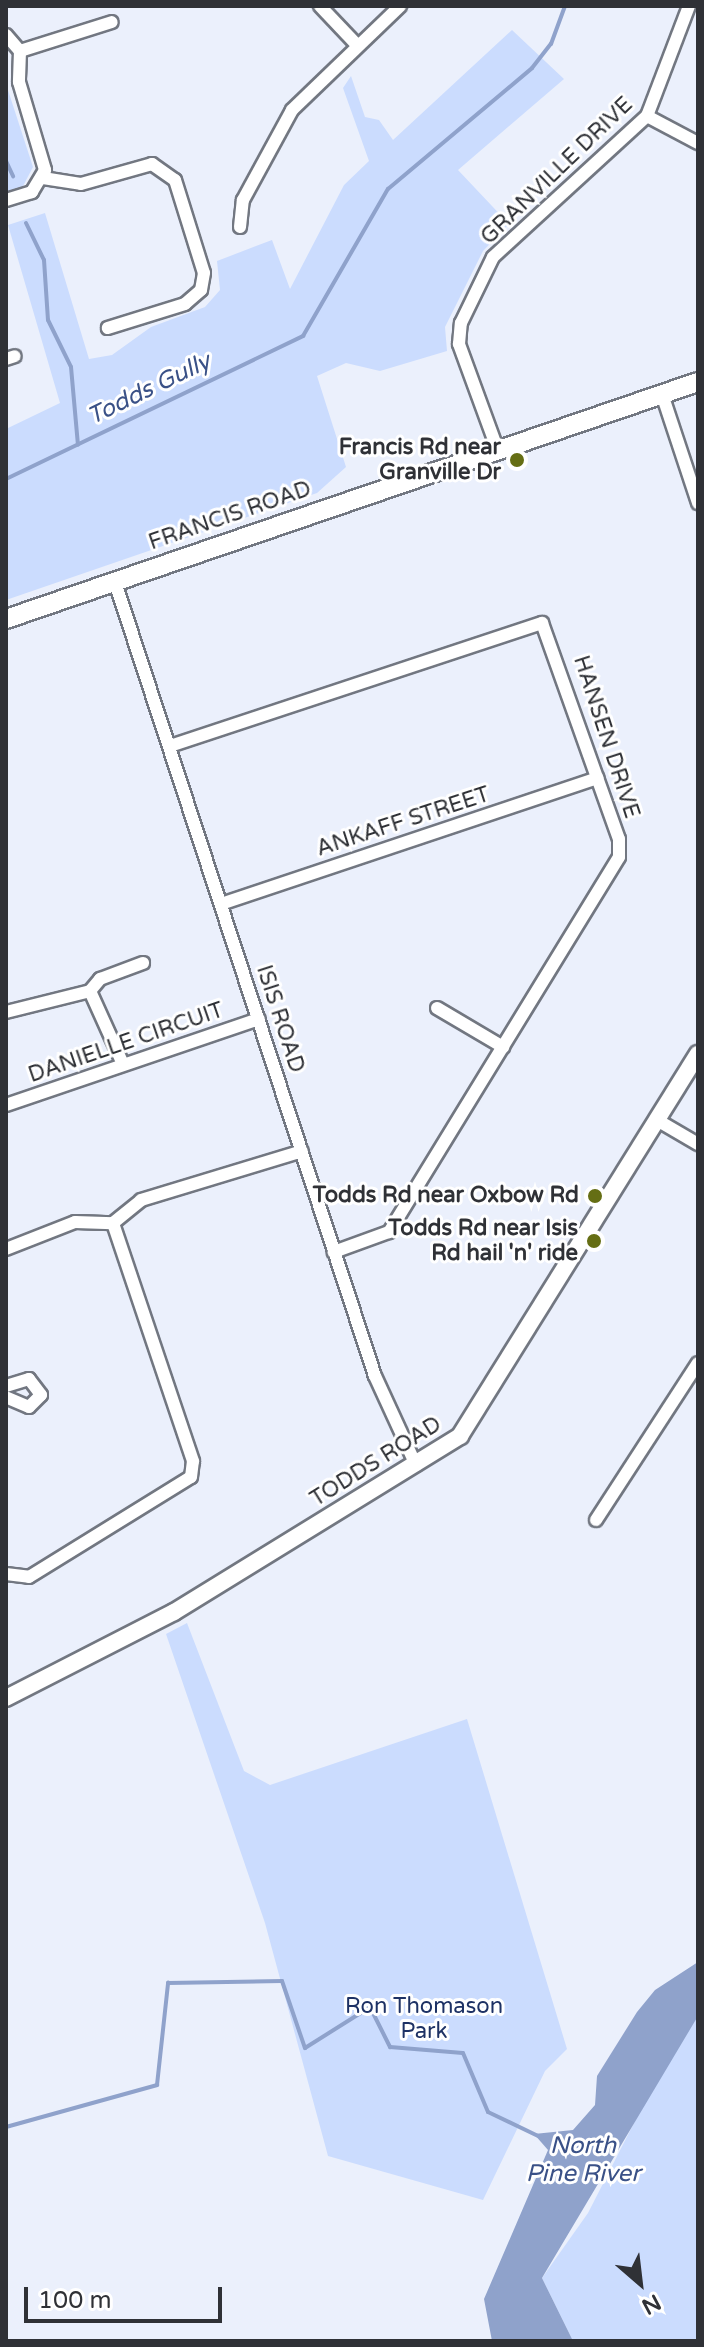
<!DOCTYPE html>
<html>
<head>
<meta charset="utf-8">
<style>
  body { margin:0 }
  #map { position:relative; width:704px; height:2347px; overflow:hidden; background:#ebf0fc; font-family:"Varela Round",sans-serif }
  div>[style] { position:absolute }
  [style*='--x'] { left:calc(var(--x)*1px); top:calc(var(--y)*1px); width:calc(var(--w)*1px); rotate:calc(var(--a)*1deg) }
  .green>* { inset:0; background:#cbdcfe }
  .water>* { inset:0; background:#8fa2cb }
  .stream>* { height:4px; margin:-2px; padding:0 2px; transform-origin:2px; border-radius:2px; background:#8fa2cb }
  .roads { filter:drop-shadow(2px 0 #727781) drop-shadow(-2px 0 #727781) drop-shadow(0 2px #727781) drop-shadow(0 -2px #727781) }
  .minor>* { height:12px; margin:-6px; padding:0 6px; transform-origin:6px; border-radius:6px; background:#fff }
  .tertiary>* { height:16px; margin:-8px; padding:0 8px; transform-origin:8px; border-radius:8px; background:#fff }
  .secondary>* { height:18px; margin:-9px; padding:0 9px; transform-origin:9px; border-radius:9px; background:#fff }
  .dots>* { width:22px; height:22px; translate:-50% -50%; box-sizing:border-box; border:4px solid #fff; border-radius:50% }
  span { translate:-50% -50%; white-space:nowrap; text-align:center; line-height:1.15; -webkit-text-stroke:6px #fff; paint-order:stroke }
  .street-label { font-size:22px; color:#2f3136 }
  .poi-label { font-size:22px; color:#2f3136; font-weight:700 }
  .right { translate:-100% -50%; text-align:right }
  .park-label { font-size:22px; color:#1d3164 }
  .water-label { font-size:24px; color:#3a5187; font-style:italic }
  .frame { position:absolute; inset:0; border:8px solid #2f3136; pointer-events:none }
  .north { position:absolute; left:600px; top:2243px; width:80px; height:80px; -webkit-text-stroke:6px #fff; paint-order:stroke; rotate:152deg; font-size:22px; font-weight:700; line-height:32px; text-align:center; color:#2f3136 }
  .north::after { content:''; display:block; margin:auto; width:28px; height:36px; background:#2f3136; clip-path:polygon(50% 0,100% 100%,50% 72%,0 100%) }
  .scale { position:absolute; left:24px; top:2287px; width:198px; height:36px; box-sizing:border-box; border:4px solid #2f3136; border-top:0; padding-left:10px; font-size:24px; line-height:28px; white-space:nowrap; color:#2f3136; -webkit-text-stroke:6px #fff; paint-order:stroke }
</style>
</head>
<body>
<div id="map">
  <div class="green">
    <i style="clip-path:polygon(512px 30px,564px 79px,458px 170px,509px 224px,483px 251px,445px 327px,447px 351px,380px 371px,346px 363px,317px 376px,346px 467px,317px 493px,6px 600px,6px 429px,60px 403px,8px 225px,45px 213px,89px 359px,112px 355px,151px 327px,205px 307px,220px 290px,217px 261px,272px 240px,290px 289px,344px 185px,369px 161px,343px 88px,351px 76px,365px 117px,379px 120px,393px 140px)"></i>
    <i style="clip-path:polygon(6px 84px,33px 167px,22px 188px,8px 192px)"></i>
    <i style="clip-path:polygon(187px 1623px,244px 1771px,270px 1785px,467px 1719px,567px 2049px,545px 2071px,483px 2200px,328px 2156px,265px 1923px,166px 1634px)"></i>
    <i style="clip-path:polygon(698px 2016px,698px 2341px,573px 2341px,542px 2278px,588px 2213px,682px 2029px)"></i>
  </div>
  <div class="water">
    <i style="clip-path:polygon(698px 1962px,698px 2016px,542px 2278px,573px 2341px,492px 2341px,484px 2299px,548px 2150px,534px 2134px,573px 2130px,595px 2105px,597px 2076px,637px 2012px,655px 1990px)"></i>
  </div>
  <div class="stream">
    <i style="--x:6;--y:161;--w:17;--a:65"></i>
    <i style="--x:26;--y:223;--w:41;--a:64.1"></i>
    <i style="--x:44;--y:260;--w:60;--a:86.2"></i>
    <i style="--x:48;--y:320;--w:52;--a:63.9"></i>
    <i style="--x:71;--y:367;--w:78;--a:84.9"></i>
    <i style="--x:6;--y:479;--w:330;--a:-25.7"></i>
    <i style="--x:303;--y:336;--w:170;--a:-60"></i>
    <i style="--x:388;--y:189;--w:188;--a:-40"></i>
    <i style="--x:532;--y:68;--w:31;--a:-52"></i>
    <i style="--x:551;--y:44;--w:40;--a:-69.8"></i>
    <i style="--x:6;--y:2127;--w:157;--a:-15.5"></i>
    <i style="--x:157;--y:2085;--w:103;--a:-83.8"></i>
    <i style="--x:168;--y:1983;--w:114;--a:-1"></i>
    <i style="--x:282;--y:1981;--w:71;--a:71.1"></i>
    <i style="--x:305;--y:2048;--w:77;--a:-32.2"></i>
    <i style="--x:370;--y:2007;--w:45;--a:63.4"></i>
    <i style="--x:390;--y:2047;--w:73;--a:4.7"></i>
    <i style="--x:463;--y:2053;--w:64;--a:67"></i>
    <i style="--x:488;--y:2112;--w:55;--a:25.6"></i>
  </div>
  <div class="roads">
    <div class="minor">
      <i style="--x:320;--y:6;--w:55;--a:46.5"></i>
      <i style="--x:6;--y:35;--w:21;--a:49"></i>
      <i style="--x:20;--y:51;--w:31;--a:92"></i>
      <i style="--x:19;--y:82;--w:92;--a:73.5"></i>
      <i style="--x:45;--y:170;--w:26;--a:121"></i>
      <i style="--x:32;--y:192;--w:27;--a:163"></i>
      <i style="--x:20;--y:51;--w:96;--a:-17.5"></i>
      <i style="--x:647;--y:116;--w:58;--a:27.9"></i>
      <i style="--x:43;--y:178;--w:38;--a:9"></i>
      <i style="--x:81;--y:184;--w:74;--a:-15.7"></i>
      <i style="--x:152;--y:164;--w:28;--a:35"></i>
      <i style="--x:175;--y:180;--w:97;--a:72.7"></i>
      <i style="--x:204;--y:273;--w:17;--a:100"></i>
      <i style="--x:201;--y:290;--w:21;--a:139"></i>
      <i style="--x:185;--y:304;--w:81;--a:162.7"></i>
      <i style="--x:240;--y:227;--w:27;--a:-84"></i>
      <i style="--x:243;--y:200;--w:102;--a:-61.4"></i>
      <i style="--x:292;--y:110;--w:150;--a:-43.9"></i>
      <i style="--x:6;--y:359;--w:9;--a:-18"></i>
      <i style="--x:662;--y:394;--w:115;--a:71.7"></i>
      <i style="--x:497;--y:448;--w:111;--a:-110.1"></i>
      <i style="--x:459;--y:344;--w:21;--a:-85"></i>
      <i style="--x:461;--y:323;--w:73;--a:-64.1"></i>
      <i style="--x:493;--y:257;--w:209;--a:-42.5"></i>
      <i style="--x:647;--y:116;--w:118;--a:-69.1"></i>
      <i style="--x:115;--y:582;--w:835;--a:71.87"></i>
      <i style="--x:375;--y:1376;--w:98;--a:65.3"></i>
      <i style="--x:170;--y:746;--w:392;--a:-18.3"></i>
      <i style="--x:542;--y:623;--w:229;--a:70.4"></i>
      <i style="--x:619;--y:839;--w:18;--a:90"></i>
      <i style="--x:619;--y:857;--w:440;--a:121.5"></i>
      <i style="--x:389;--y:1232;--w:59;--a:160"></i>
      <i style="--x:221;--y:904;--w:397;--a:-18.5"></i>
      <i style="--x:90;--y:991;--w:16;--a:-50"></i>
      <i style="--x:100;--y:979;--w:46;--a:-20.4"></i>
      <i style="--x:437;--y:1008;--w:77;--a:30.6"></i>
      <i style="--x:6;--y:1012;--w:87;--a:-14"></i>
      <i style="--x:90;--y:991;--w:80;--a:65.7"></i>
      <i style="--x:6;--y:1105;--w:267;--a:-18.8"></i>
      <i style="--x:657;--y:1120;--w:48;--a:30.3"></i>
      <i style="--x:6;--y:1249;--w:74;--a:-21.4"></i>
      <i style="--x:75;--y:1222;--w:38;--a:2"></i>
      <i style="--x:113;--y:1223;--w:36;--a:-39"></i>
      <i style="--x:141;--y:1200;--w:168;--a:-16.9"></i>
      <i style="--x:6;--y:1386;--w:24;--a:-17"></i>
      <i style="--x:29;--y:1379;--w:20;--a:53"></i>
      <i style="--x:41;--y:1395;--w:17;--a:135"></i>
      <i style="--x:29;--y:1407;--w:25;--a:-157"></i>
      <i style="--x:596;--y:1520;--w:187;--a:-57"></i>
      <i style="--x:6;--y:1574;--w:23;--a:7"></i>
      <i style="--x:29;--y:1577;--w:190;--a:-31.7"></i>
      <i style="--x:191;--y:1477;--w:16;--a:-83"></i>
      <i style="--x:193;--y:1461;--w:251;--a:-108.6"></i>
    </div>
    <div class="tertiary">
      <i style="--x:6;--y:1698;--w:189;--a:-27.1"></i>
      <i style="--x:174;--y:1612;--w:336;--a:-31.6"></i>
      <i style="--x:460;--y:1436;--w:450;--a:-58.1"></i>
    </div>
    <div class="secondary">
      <i style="--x:6;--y:619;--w:731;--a:-18.91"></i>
    </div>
  </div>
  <div class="dots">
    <i style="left:517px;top:460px;background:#656e14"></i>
    <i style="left:595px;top:1196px;background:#656e14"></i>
    <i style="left:594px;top:1241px;background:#656e14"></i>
  </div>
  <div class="street-label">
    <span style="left:557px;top:171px;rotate:-44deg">GRANVILLE DRIVE</span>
    <span style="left:230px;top:516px;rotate:-19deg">FRANCIS ROAD</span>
    <span style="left:606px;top:737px;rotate:72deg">HANSEN DRIVE</span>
    <span style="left:403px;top:822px;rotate:-18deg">ANKAFF STREET</span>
    <span style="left:280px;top:1019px;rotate:72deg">ISIS ROAD</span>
    <span style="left:126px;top:1043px;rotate:-19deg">DANIELLE CIRCUIT</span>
    <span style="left:376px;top:1462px;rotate:-32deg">TODDS ROAD</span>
  </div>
  <div class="poi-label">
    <span class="right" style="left:501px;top:460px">Francis Rd near<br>Granville Dr</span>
    <span class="right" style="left:579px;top:1196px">Todds Rd near Oxbow Rd</span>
    <span class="right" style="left:578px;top:1241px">Todds Rd near Isis<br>Rd hail 'n' ride</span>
  </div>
  <div class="park-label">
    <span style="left:424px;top:2019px">Ron Thomason<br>Park</span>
  </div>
  <div class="water-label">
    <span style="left:149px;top:389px;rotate:-26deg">Todds Gully</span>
    <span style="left:583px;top:2160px">North<br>Pine River</span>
  </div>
  <div class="frame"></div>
  <div class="north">N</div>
  <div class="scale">100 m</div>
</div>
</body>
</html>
